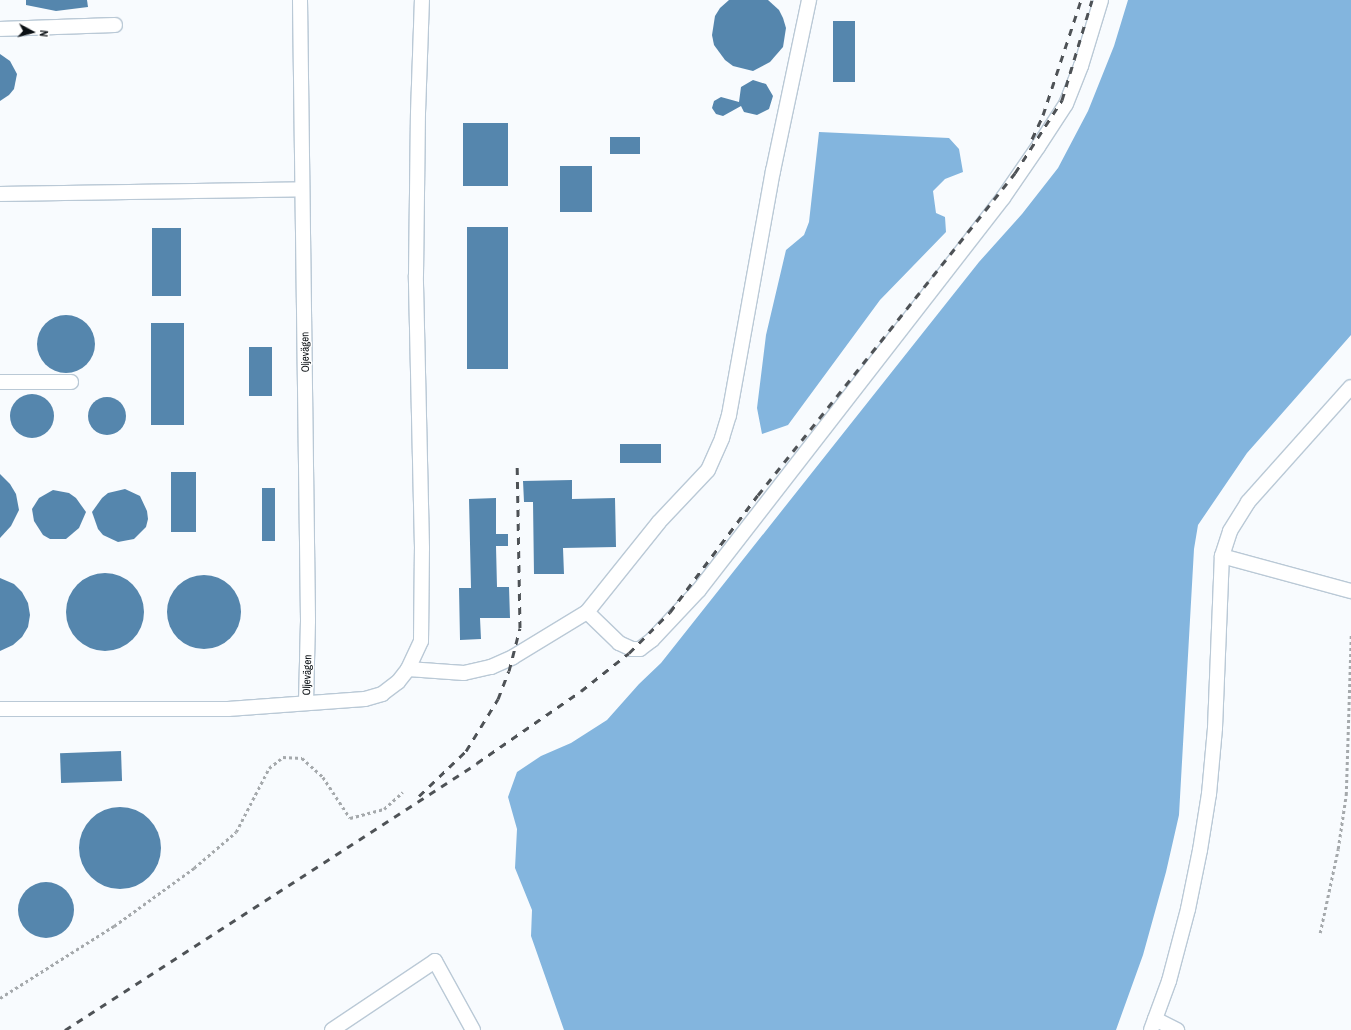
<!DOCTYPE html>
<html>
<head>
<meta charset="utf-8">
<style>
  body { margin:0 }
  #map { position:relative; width:1351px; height:1030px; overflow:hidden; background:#f8fbfe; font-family:"Archivo Narrow",sans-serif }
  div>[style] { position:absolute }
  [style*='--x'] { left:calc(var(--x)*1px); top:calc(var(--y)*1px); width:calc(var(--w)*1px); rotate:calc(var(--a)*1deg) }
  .water>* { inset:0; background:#83b5de }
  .building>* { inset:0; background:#5586ad; transform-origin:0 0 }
  .round { border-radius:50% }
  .path>* { height:2.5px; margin-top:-1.25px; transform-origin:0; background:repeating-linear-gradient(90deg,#a5a9ac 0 3px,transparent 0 6px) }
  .roads { filter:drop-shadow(1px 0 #bac9d6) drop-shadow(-1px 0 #bac9d6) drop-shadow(0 1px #bac9d6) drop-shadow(0 -1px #bac9d6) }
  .minor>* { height:14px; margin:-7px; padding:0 7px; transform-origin:7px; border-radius:7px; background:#fff }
  .rail>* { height:3px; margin-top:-1.5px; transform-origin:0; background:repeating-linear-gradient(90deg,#4e5256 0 7px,transparent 0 14px) }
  span { translate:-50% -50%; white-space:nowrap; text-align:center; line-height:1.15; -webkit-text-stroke:3px #fff; paint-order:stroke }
  .street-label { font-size:11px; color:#0b1014 }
  .north { position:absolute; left:12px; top:12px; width:40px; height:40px; -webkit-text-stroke:3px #fff; paint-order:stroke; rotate:97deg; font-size:11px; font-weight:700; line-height:16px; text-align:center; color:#0b1014 }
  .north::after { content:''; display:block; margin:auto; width:14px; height:18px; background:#0b1014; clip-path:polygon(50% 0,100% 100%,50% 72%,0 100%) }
</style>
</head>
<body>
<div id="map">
  <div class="water">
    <i style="clip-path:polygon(1128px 0,1351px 0,1351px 335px,1247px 453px,1198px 525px,1194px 549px,1179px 815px,1166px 872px,1143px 955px,1116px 1030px,564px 1030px,531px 936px,532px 910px,515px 868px,517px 829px,508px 797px,517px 772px,541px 756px,571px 743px,607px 720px,639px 684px,661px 663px,979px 262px,1022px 214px,1058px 168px,1088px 111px,1114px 46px)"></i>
    <i style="clip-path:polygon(819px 132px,949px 138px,959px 149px,963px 172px,945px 179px,933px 191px,936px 213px,945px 217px,946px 232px,880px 300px,788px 425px,762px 434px,757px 408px,766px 335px,786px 250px,804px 235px,809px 222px)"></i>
  </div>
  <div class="building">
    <i style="clip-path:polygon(26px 0,87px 0,88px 7px,56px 11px,26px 5px)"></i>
    <i style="clip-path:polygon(729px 0,768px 0,779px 10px,783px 18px,786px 28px,783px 47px,770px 62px,753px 71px,733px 66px,725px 60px,714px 45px,712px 35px,715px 16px,720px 8px)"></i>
    <i style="left:833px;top:21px;width:22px;height:61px"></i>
    <i style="clip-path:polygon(0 54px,10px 61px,17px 74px,14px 89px,9px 95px,0 101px)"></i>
    <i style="clip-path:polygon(753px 80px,766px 84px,773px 96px,769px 109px,757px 115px,744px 112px,741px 106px,723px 116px,716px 114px,712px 108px,714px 101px,721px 97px,739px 102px,741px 87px)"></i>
    <i style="left:463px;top:123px;width:45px;height:63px"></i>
    <i style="left:610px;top:137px;width:30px;height:17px"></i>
    <i style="left:560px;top:166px;width:32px;height:46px"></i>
    <i style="left:508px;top:227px;width:142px;height:41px;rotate:90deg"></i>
    <i style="left:152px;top:228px;width:29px;height:68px"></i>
    <i class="round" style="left:37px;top:315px;width:58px;height:58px"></i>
    <i style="left:151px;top:323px;width:33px;height:102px"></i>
    <i style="left:249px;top:347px;width:23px;height:49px"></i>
    <i class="round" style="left:10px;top:394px;width:44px;height:44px"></i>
    <i class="round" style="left:88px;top:397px;width:38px;height:38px"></i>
    <i style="left:620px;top:444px;width:41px;height:19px"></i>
    <i style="left:171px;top:472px;width:25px;height:60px"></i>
    <i style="clip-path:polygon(0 474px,10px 484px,16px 494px,19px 510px,11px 526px,0 538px)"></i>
    <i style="clip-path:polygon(572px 480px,572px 499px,615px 498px,616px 547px,563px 548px,564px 574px,534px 574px,533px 502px,524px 502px,523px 481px)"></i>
    <i style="left:262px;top:488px;width:13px;height:53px"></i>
    <i style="clip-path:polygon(125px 489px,140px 496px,147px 511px,148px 519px,146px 527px,134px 539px,118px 542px,103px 535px,98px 529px,92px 512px,102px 498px,108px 493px)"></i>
    <i style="clip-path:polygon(53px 490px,69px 493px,76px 498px,86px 512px,79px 528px,66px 539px,50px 539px,43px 535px,34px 521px,32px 509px,39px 498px)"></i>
    <i style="clip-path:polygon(496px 498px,496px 534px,508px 534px,508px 546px,496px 546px,497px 587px,509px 587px,510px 618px,480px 618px,481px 639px,460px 640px,459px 588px,471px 588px,469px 499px)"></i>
    <i class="round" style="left:66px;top:573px;width:78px;height:78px"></i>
    <i class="round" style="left:167px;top:575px;width:74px;height:74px"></i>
    <i style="clip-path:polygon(0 578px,14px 584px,22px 592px,28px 603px,30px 615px,28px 627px,22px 637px,13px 645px,0 651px)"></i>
    <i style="left:121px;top:751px;width:30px;height:61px;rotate:88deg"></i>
    <i class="round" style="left:79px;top:807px;width:82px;height:82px"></i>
    <i class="round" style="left:18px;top:882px;width:56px;height:56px"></i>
  </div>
  <div class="path">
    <i style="--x:1320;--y:933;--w:86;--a:-77.9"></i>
    <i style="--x:1338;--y:849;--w:55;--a:-81.6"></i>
    <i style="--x:1346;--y:795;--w:161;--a:-88.2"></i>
    <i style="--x:0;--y:998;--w:135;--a:-32.3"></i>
    <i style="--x:114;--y:926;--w:99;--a:-35.9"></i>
    <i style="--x:194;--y:868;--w:55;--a:-40.6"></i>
    <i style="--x:236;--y:832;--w:72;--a:-62.7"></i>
    <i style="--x:269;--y:768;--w:18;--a:-38"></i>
    <i style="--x:283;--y:757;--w:19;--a:3"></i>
    <i style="--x:302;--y:758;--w:28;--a:42"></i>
    <i style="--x:323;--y:777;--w:49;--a:56.6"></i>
    <i style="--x:350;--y:818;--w:35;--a:-15"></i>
    <i style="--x:384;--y:809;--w:25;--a:-42"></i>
  </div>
  <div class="roads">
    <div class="minor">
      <i style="--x:300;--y:0;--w:621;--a:89.26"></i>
      <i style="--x:308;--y:621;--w:82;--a:91.4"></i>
      <i style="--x:0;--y:29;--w:115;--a:-2"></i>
      <i style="--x:0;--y:194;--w:302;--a:-0.9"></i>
      <i style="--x:0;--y:382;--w:71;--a:0"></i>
      <i style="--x:1222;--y:556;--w:134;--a:15.2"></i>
      <i style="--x:587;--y:612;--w:45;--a:44.1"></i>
      <i style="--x:619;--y:643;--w:14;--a:25"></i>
      <i style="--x:632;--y:649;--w:8;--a:0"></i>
      <i style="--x:640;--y:649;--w:15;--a:-37"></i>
      <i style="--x:652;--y:640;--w:69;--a:-46.8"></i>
      <i style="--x:699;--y:590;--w:496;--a:-52.2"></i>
      <i style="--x:1003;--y:198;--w:62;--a:-55.5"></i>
      <i style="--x:1038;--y:147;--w:51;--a:-56.9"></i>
      <i style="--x:1066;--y:104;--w:41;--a:-68.5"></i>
      <i style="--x:1081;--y:66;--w:69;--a:-73.1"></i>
      <i style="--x:408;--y:669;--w:56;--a:4.1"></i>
      <i style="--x:464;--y:673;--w:28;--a:-13"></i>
      <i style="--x:491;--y:667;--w:24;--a:-24"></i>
      <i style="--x:513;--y:657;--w:87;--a:-31.3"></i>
      <i style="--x:587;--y:612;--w:115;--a:-51.3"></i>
      <i style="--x:659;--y:522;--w:71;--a:-46.7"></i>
      <i style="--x:708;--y:470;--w:35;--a:-66"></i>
      <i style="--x:722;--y:438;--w:24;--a:-73"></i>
      <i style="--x:729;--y:415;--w:248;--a:-79.8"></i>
      <i style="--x:773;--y:171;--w:175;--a:-78.1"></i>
      <i style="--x:0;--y:709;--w:228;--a:0"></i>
      <i style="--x:228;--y:709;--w:137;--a:-4.2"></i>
      <i style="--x:365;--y:699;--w:18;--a:-16"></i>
      <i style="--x:382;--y:694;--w:20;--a:-37"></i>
      <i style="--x:398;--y:682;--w:16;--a:-52"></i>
      <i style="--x:408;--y:669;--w:31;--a:-65"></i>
      <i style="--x:421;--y:641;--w:93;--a:-89.4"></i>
      <i style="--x:422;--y:548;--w:273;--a:-91.3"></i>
      <i style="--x:416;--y:275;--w:162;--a:-89.3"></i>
      <i style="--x:418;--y:113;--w:113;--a:-88"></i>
      <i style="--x:1155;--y:1019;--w:25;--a:27"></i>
      <i style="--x:332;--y:1030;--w:124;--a:-33.8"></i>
      <i style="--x:435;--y:961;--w:79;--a:61.2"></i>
      <i style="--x:1151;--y:1030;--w:52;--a:-69.8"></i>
      <i style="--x:1169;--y:981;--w:74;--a:-75.2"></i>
      <i style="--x:1188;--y:909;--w:60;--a:-78.5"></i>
      <i style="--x:1200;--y:850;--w:57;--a:-80.9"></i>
      <i style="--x:1209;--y:794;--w:66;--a:-84.8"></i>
      <i style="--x:1215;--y:728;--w:172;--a:-87.7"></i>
      <i style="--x:1222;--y:556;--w:26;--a:-72"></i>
      <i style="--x:1230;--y:531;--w:34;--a:-58"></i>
      <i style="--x:1248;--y:502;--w:154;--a:-48.2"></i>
    </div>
  </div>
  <div class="rail">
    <i style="--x:1032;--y:139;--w:26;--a:-65"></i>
    <i style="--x:1043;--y:115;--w:121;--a:-71.7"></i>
    <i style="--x:419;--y:796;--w:65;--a:-43.8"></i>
    <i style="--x:466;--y:751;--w:61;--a:-58.4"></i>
    <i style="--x:498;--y:699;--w:30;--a:-69"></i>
    <i style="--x:509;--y:671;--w:44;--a:-75.7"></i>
    <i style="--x:520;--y:628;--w:165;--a:-91"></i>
    <i style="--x:65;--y:1030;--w:491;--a:-32.9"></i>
    <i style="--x:477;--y:763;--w:126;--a:-34.7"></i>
    <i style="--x:581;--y:691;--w:61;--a:-38.4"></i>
    <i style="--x:629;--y:653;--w:58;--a:-45"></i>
    <i style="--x:670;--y:612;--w:146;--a:-53.1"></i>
    <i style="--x:758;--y:495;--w:412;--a:-51.4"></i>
    <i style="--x:1015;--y:173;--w:87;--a:-57.2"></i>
    <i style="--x:1062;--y:100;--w:104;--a:-73.3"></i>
  </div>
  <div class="street-label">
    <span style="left:305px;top:352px;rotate:-91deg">Oljevägen</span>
    <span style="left:307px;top:675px;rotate:-88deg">Oljevägen</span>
  </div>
  <div class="north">N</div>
</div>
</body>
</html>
